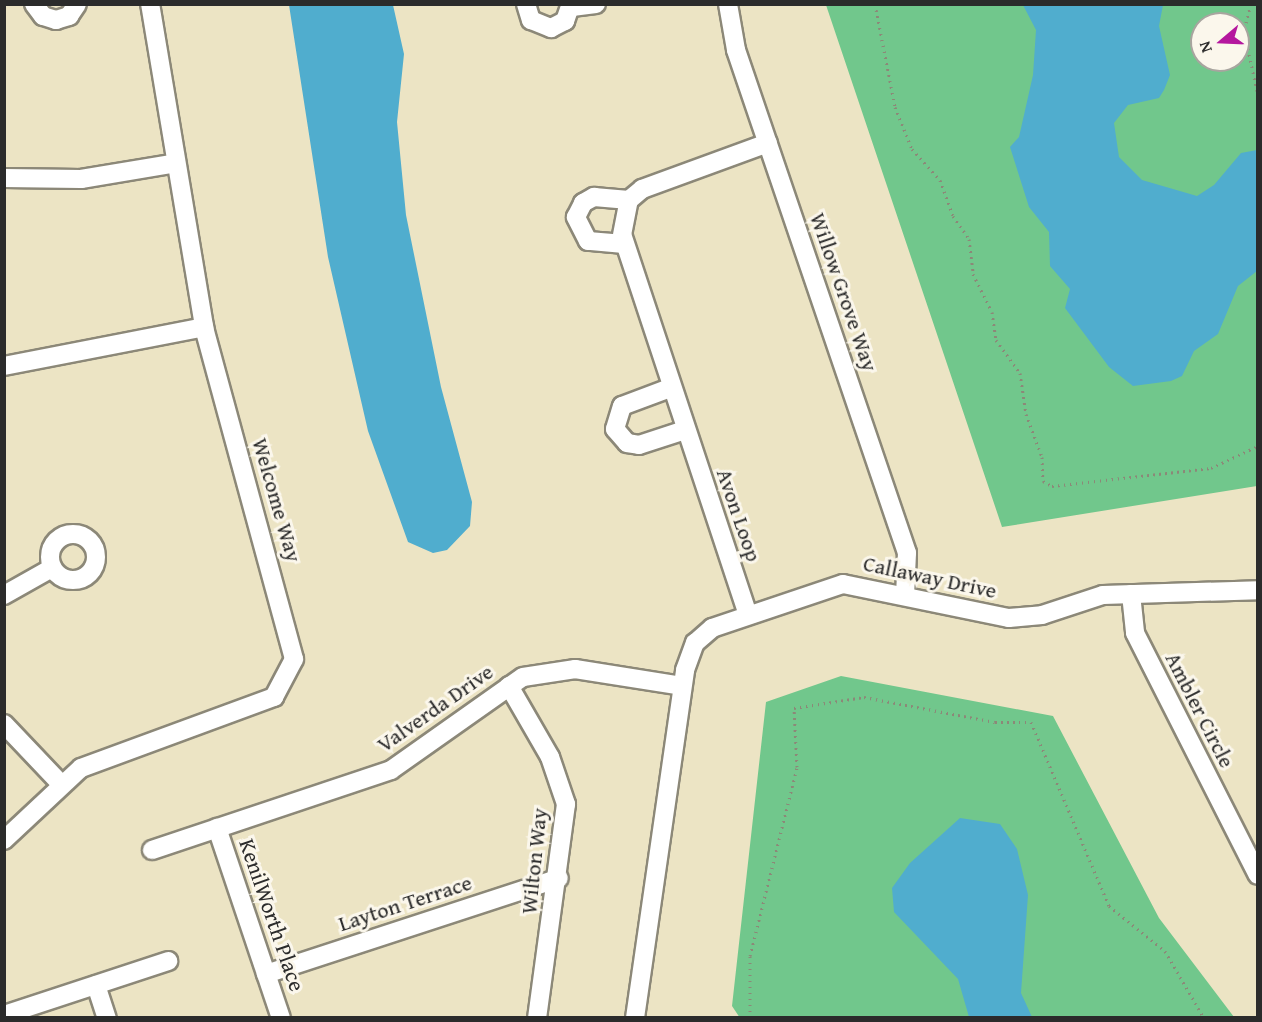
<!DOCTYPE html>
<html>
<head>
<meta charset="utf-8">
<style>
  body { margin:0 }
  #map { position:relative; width:1262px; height:1022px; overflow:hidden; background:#ece4c4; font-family:"Gentium Book Plus",serif }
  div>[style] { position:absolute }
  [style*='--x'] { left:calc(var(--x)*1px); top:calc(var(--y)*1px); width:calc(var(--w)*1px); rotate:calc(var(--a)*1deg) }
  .green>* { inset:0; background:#71c78c }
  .water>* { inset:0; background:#50adce }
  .path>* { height:3px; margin-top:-1.5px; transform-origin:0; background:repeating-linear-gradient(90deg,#8c8878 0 1.5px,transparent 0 6px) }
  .roads { filter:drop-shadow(2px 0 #8c8878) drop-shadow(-2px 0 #8c8878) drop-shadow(0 2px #8c8878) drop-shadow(0 -2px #8c8878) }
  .minor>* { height:18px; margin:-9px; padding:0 9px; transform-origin:9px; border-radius:9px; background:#fff }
  .minor>.ring { margin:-9px; padding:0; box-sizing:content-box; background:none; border:18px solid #fff; border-radius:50% }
  span { translate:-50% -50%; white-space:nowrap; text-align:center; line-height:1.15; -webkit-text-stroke:6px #fbf7ec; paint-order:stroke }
  .street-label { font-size:22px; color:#2b2b2b }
  .frame { position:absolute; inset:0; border:6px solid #2b2b2b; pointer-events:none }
  .north { position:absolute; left:1190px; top:12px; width:60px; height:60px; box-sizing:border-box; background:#fbf7ec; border:2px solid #a8a59f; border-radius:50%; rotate:251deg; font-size:16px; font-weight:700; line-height:24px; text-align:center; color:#2b2b2b }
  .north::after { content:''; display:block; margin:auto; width:21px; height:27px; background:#b5179e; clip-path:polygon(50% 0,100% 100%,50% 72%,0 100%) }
</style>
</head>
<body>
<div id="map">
  <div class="green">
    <i style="clip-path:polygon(evenodd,826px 5px,1257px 5px,1257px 486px,1002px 527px,826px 5px,1202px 24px,1238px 24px,1238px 60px,1202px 60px,1202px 24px)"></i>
    <i style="clip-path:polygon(841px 676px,1053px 716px,1159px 918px,1234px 1017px,740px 1018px,732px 1006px,766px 702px)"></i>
  </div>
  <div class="water">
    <i style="clip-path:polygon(289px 5px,393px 5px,404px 54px,397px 122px,406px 215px,441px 387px,472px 502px,470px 526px,447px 550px,433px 553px,408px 542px,368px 431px,328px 257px)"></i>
    <i style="clip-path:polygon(1023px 5px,1163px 5px,1159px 26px,1170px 75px,1164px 90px,1159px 98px,1128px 105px,1114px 123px,1119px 157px,1142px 180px,1197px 196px,1214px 185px,1241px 153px,1257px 150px,1257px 271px,1238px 286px,1218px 334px,1194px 351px,1182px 376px,1171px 381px,1133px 386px,1109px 367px,1065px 308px,1070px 289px,1050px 266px,1049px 232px,1029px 207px,1010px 147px,1019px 137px,1033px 75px,1036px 30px)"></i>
    <i style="clip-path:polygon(960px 818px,1000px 824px,1017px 849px,1028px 895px,1021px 993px,1032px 1017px,969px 1017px,958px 979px,894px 912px,892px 888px,910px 863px)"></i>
  </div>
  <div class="path">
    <i style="--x:875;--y:4;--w:105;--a:79"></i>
    <i style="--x:895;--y:107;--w:45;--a:68"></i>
    <i style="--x:912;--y:149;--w:42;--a:47.9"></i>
    <i style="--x:940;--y:180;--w:38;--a:70"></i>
    <i style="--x:953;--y:216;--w:28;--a:55"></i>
    <i style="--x:969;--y:239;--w:35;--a:83"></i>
    <i style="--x:973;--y:274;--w:42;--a:63.4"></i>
    <i style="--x:992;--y:312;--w:28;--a:82"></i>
    <i style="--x:996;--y:340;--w:41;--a:54"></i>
    <i style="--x:1020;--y:373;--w:41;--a:81.7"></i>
    <i style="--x:1026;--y:414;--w:46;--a:69.6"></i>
    <i style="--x:1042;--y:457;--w:24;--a:88"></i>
    <i style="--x:1043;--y:481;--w:10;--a:29"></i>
    <i style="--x:1052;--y:486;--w:160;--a:-6.5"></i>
    <i style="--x:1211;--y:468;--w:52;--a:-25.1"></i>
    <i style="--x:1251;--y:4;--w:28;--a:105"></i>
    <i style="--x:1244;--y:31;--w:66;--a:77.7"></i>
    <i style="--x:750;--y:1018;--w:62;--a:-90"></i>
    <i style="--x:750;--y:956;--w:195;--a:-76"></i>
    <i style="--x:797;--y:767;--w:59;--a:-92.9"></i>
    <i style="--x:794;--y:708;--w:71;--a:-8.9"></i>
    <i style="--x:864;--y:697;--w:133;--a:10.8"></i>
    <i style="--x:995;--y:722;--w:36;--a:0"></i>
    <i style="--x:1031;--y:722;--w:200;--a:67"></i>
    <i style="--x:1109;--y:906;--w:72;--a:38.8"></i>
    <i style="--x:1165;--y:951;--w:78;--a:59.8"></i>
  </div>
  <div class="roads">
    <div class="minor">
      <i style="--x:34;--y:4;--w:15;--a:53"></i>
      <i style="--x:43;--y:16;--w:14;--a:17"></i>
      <i style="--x:56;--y:20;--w:14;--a:-17"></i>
      <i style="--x:69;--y:16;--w:14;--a:-56"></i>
      <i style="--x:526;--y:4;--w:17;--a:73"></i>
      <i style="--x:531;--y:20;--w:22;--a:22"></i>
      <i style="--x:551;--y:28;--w:16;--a:-27"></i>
      <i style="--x:565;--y:21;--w:18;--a:-71"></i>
      <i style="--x:728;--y:4;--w:47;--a:80.1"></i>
      <i style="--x:736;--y:50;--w:531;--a:71.22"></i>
      <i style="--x:907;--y:553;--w:42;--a:92.7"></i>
      <i style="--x:572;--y:7;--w:24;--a:-7"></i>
      <i style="--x:4;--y:178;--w:77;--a:0.7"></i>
      <i style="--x:81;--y:179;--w:92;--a:-9.4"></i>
      <i style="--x:624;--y:244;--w:36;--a:-175"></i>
      <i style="--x:588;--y:241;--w:27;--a:-117"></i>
      <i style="--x:576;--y:217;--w:16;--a:-63"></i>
      <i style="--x:583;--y:203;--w:13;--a:-29"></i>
      <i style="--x:594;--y:197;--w:35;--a:5"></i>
      <i style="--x:4;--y:366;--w:204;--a:-11"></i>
      <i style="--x:670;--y:388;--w:51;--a:159.4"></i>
      <i style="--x:622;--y:406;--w:24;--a:107"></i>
      <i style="--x:615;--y:429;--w:18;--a:49"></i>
      <i style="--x:627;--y:443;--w:12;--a:9"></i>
      <i style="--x:639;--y:445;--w:48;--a:-18.1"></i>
      <i class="ring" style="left:50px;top:534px;width:28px;height:28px"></i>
      <i style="--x:1131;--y:594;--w:39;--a:84"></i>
      <i style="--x:1135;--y:633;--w:271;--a:63.1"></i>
      <i style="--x:4;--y:595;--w:55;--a:-29.4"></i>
      <i style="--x:748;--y:615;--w:400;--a:-108.3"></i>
      <i style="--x:622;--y:235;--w:36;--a:-79"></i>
      <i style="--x:629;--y:200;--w:17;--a:-40"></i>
      <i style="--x:642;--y:189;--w:134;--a:-20.1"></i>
      <i style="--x:509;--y:686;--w:82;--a:60"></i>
      <i style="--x:550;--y:757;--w:50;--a:71.2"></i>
      <i style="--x:566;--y:804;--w:216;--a:97.7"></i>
      <i style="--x:4;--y:724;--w:81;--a:46.5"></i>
      <i style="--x:217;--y:828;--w:200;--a:71.4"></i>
      <i style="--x:4;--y:840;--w:105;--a:-43.1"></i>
      <i style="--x:81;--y:768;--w:206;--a:-20.2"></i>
      <i style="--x:274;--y:697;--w:43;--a:-62.2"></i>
      <i style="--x:294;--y:659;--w:339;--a:-105.2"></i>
      <i style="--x:205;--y:332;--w:333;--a:-99.5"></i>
      <i style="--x:152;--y:850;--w:252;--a:-18.5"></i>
      <i style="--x:391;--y:770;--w:161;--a:-35.2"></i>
      <i style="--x:523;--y:677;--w:53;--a:-8.7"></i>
      <i style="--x:575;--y:669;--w:108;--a:9"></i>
      <i style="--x:266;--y:974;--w:308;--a:-18.1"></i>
      <i style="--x:96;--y:985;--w:35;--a:72"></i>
      <i style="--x:4;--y:1015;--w:173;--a:-18.2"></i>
      <i style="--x:635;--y:1018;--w:352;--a:-81.8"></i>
      <i style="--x:685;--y:670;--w:29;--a:-70"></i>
      <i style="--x:695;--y:643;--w:23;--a:-41"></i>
      <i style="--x:712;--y:628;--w:138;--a:-18.6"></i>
      <i style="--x:843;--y:584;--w:169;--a:11.6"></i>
      <i style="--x:1009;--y:618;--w:33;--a:-5"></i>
      <i style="--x:1042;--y:615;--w:64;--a:-18.2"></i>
      <i style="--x:1103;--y:595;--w:155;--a:-1.8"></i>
    </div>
  </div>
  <div class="street-label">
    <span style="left:844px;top:292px;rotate:71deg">Willow Grove Way</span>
    <span style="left:277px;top:500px;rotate:74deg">Welcome Way</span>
    <span style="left:739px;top:515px;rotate:71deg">Avon Loop</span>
    <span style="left:930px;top:577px;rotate:12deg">Callaway Drive</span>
    <span style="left:435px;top:708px;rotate:-35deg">Valverda Drive</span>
    <span style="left:1200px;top:710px;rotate:63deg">Ambler Circle</span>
    <span style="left:534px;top:861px;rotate:-84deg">Wilton Way</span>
    <span style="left:405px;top:903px;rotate:-18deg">Layton Terrace</span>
    <span style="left:272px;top:915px;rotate:71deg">KenilWorth Place</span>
  </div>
  <div class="frame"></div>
  <div class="north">N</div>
</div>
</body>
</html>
